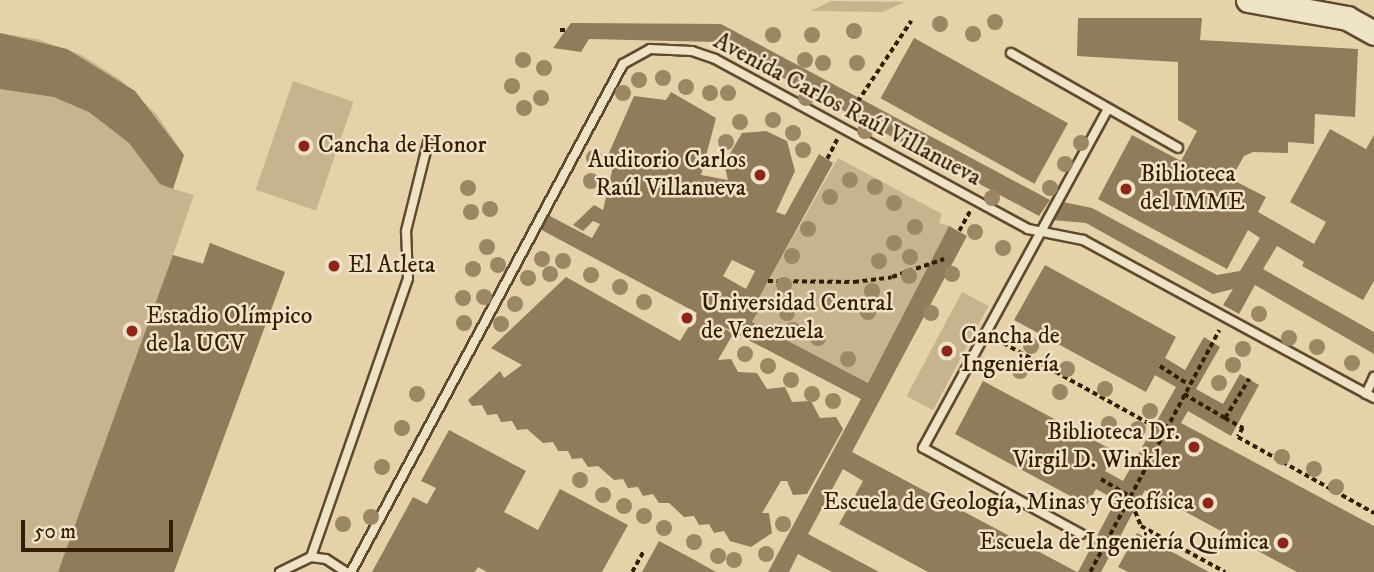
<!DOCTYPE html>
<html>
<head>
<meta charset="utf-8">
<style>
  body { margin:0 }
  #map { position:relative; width:1374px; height:572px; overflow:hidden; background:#e5d2a9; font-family:"IM FELL DW Pica",serif }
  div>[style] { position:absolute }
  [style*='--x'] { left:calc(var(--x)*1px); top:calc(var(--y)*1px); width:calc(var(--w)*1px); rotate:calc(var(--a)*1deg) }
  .green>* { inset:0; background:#c7b38d; transform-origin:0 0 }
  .building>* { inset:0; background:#907b5a; transform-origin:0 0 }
  .path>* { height:3.5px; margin-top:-1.75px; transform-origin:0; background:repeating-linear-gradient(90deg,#341c05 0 5px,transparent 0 8.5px) }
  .roads { filter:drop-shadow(2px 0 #604a2e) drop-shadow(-2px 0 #604a2e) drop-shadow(0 2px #604a2e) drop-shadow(0 -2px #604a2e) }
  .service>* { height:8px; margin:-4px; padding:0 4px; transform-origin:4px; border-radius:4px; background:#eee2c7 }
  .secondary>* { height:23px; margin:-11.5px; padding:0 11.5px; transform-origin:11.5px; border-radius:11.5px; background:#eee2c7 }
  .trees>* { width:16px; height:16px; margin:-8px; border-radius:50%; background:#9c8765 }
  .dots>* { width:19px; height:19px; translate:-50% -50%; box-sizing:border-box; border:4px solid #eee2c7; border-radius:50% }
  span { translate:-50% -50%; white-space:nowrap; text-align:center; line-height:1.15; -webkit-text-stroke:5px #eee2c7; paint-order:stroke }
  .street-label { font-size:24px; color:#341c05 }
  .poi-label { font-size:24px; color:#341c05 }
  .left { translate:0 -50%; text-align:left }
  .right { translate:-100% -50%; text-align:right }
  .scale { position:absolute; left:21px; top:520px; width:152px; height:32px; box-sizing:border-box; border:4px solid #341c05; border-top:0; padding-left:9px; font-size:21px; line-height:24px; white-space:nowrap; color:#341c05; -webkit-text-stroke:5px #eee2c7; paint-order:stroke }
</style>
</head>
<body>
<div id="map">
  <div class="green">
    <i style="clip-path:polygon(831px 1px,905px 2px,883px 12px,811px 11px)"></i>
    <i style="clip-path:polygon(0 33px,37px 39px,82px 55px,122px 81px,157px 115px,184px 155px,173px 189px,194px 195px,173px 255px,203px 263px,210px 243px,285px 272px,174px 572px,0 572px)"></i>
    <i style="left:293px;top:81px;width:64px;height:115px;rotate:19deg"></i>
    <i style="clip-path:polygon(838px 158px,942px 214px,939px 223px,949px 226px,868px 383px,752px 322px,765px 299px,760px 296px)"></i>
    <i style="left:962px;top:292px;width:30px;height:118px;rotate:28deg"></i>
  </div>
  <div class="building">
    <i style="clip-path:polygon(1078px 18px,1202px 18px,1200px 40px,1358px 49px,1355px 117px,1315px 114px,1314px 144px,1288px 142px,1288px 153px,1253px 152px,1244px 156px,1231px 179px,1266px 197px,1258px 212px,1314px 244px,1326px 222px,1290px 202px,1330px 129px,1366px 149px,1374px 135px,1374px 281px,1363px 300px,1302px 266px,1304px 262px,1277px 246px,1263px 269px,1374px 332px,1374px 354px,1255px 285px,1239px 314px,1223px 305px,1233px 289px,1213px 294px,1086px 223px,1052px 220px,1063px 202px,1092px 208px,1217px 275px,1240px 271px,1260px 238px,1248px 230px,1227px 269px,1098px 199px,1132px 135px,1181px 161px,1197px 131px,1178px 120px,1178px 62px,1077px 56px)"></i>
    <i style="clip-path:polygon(571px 23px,721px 24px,1050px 200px,1039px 216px,716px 42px,589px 39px,581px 52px,553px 48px)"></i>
    <i style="clip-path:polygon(0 33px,67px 49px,135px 91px,184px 155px,173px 189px,160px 184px,129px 143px,89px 112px,54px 97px,0 89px)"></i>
    <i style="left:914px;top:38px;width:176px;height:69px;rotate:29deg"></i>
    <i style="clip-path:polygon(evenodd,671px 92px,716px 118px,701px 175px,728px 180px,724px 164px,742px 133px,766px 131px,787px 141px,795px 171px,776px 212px,785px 215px,819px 154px,833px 163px,760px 296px,765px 299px,752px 322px,868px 383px,949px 226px,967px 236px,852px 452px,1077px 572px,928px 572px,839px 524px,863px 481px,843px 469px,808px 534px,879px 572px,832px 572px,798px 554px,789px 572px,768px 572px,861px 399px,716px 323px,733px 334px,718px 360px,731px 359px,738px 372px,757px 373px,767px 389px,785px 387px,792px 402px,811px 401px,820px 418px,836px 417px,843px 429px,807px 494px,793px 495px,787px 481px,781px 481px,762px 513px,769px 513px,772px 533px,751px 547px,730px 541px,724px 531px,714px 533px,709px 524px,699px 525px,694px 516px,684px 517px,669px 503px,659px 503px,653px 494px,643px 496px,638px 487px,628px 488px,623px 479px,614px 480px,598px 466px,588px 467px,582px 458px,572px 459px,568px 451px,558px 451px,553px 442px,543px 443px,527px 429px,517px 430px,512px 421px,501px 422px,497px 414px,487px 415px,482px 405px,472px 406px,468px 400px,500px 371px,504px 378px,522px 365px,491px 348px,566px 277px,680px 341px,697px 313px,536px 227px,544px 213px,592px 238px,600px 224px,593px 221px,583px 231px,573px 225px,594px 205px,603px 210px,613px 167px,605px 162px,634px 96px,666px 100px,671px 92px,732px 260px,755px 271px,746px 289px,723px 276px,732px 260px)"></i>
    <i style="clip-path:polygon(210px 243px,285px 272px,174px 572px,58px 572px,173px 255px,203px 264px)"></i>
    <i style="clip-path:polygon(1045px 265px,1176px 337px,1165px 358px,1185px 370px,1204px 337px,1220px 347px,1196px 389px,1223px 404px,1240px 374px,1259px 385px,1231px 436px,1188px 411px,1181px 423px,1374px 526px,1374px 572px,1297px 572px,1145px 490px,1101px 572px,1078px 572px,1116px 500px,1096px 489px,1087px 505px,955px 434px,983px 381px,1116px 452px,1105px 471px,1123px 481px,1176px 387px,1155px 375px,1146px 392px,1014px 320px)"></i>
    <i style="clip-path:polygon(449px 430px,526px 471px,504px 512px,538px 530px,560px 489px,628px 525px,602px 572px,487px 572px,478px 567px,475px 572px,372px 572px,413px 497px,427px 504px,436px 488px,421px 481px)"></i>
    <i style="clip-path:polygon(1137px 533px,1209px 572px,1128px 572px,1118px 567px)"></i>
    <i style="clip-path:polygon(659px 541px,691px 558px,716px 572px,642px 572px)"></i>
  </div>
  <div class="path">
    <i style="--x:560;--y:30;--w:6;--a:0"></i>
    <i style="--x:848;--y:116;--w:114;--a:-56.4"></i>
    <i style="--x:827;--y:159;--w:22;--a:-63"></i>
    <i style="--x:959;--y:231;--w:23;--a:-61"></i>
    <i style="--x:768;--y:281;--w:86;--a:0.7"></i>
    <i style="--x:854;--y:282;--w:38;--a:-7"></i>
    <i style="--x:892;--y:277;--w:55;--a:-19.1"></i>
    <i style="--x:996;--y:339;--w:191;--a:28.9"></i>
    <i style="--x:1160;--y:366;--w:33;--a:33"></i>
    <i style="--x:1184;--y:394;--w:48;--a:30.3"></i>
    <i style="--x:1225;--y:418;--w:46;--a:-58.4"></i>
    <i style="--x:1225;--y:418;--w:21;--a:29"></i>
    <i style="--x:1243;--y:428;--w:10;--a:119"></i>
    <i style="--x:1238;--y:437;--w:156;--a:29.2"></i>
    <i style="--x:1101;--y:479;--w:33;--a:31"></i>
    <i style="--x:1129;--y:496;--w:32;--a:68"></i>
    <i style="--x:1141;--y:526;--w:96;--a:28.7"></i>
    <i style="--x:632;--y:572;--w:25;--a:-61"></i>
    <i style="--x:1090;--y:572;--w:274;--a:-61.9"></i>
  </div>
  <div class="roads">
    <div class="service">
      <i style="--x:1011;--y:53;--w:192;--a:29.6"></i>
      <i style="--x:1366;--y:394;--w:19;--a:-65"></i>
      <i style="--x:1081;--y:534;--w:180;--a:-151.4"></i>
      <i style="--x:923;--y:448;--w:386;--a:-61.4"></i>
      <i style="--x:311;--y:557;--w:295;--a:-70.8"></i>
      <i style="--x:408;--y:278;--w:47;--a:-92.4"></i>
      <i style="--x:406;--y:231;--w:91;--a:-76"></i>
      <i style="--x:280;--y:572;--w:34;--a:-26"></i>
      <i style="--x:311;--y:557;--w:15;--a:8"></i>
      <i style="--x:326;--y:559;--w:24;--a:33"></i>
      <i style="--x:351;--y:572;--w:576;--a:-61.83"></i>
      <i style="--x:623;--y:64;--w:31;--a:-29"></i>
      <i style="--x:650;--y:49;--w:42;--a:2.7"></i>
      <i style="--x:692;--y:51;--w:24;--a:19"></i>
      <i style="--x:715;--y:59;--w:356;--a:28.5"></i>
      <i style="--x:1028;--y:229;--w:56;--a:11.3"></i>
      <i style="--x:1083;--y:240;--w:331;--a:28.5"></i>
    </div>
    <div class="secondary">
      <i style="--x:1248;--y:0;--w:101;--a:10.3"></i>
      <i style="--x:1347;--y:18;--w:31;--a:29"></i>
    </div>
  </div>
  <div class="trees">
    <i style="left:995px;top:22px"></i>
    <i style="left:940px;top:24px"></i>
    <i style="left:854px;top:31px"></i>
    <i style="left:973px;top:34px"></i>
    <i style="left:773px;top:35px"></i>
    <i style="left:812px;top:35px"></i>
    <i style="left:523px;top:60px"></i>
    <i style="left:805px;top:60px"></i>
    <i style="left:823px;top:63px"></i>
    <i style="left:857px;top:63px"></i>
    <i style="left:544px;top:68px"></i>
    <i style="left:663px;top:78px"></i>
    <i style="left:639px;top:80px"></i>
    <i style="left:512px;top:86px"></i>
    <i style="left:686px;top:87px"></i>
    <i style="left:623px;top:93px"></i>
    <i style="left:710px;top:93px"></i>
    <i style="left:728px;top:93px"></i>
    <i style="left:541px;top:98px"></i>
    <i style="left:806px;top:98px"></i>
    <i style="left:524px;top:108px"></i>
    <i style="left:773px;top:120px"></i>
    <i style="left:740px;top:122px"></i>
    <i style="left:865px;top:131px"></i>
    <i style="left:793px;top:133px"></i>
    <i style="left:726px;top:142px"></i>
    <i style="left:1081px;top:143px"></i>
    <i style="left:803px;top:150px"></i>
    <i style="left:594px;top:158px"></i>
    <i style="left:1065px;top:164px"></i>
    <i style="left:850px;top:180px"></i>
    <i style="left:591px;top:181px"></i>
    <i style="left:875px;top:187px"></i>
    <i style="left:468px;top:188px"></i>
    <i style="left:1050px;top:188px"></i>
    <i style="left:830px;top:197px"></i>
    <i style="left:992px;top:198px"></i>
    <i style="left:894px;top:203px"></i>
    <i style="left:490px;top:209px"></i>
    <i style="left:471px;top:212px"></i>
    <i style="left:915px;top:227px"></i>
    <i style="left:808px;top:229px"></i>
    <i style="left:975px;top:232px"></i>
    <i style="left:894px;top:243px"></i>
    <i style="left:487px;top:247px"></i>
    <i style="left:1003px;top:248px"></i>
    <i style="left:792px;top:256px"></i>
    <i style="left:910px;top:257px"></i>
    <i style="left:542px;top:259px"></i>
    <i style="left:563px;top:261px"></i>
    <i style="left:879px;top:261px"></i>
    <i style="left:498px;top:265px"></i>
    <i style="left:473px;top:269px"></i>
    <i style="left:550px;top:274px"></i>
    <i style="left:952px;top:274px"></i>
    <i style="left:591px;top:275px"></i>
    <i style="left:909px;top:276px"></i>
    <i style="left:528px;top:278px"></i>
    <i style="left:784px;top:285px"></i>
    <i style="left:620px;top:287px"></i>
    <i style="left:872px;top:291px"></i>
    <i style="left:484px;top:297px"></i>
    <i style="left:463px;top:298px"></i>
    <i style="left:830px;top:299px"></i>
    <i style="left:644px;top:302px"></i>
    <i style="left:515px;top:304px"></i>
    <i style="left:868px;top:312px"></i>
    <i style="left:787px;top:313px"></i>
    <i style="left:931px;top:313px"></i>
    <i style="left:1259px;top:314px"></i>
    <i style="left:464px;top:323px"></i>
    <i style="left:501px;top:324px"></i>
    <i style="left:793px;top:330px"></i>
    <i style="left:818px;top:338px"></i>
    <i style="left:1289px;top:338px"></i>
    <i style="left:1031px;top:346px"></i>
    <i style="left:1317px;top:347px"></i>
    <i style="left:1243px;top:349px"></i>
    <i style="left:745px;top:354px"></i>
    <i style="left:848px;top:359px"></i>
    <i style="left:1352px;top:363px"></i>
    <i style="left:1233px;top:365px"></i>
    <i style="left:768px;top:366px"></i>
    <i style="left:1067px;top:369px"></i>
    <i style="left:1020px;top:371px"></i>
    <i style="left:791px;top:380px"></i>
    <i style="left:1219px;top:383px"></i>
    <i style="left:1105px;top:389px"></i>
    <i style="left:1060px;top:392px"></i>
    <i style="left:417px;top:394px"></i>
    <i style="left:812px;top:394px"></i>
    <i style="left:833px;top:401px"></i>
    <i style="left:1150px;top:411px"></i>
    <i style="left:1109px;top:424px"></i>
    <i style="left:402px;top:428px"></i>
    <i style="left:1138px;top:429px"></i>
    <i style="left:1282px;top:457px"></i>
    <i style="left:382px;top:467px"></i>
    <i style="left:1314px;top:469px"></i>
    <i style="left:580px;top:480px"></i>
    <i style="left:1336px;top:487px"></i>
    <i style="left:603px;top:495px"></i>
    <i style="left:624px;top:506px"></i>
    <i style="left:644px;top:516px"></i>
    <i style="left:371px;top:517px"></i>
    <i style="left:343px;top:524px"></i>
    <i style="left:783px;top:524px"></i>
    <i style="left:664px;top:528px"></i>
    <i style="left:694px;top:542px"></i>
    <i style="left:766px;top:554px"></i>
    <i style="left:718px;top:556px"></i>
    <i style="left:734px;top:560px"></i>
  </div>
  <div class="dots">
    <i style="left:304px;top:146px;background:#8f2418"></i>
    <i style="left:760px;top:175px;background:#8f2418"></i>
    <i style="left:1126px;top:189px;background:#8f2418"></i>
    <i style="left:334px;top:266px;background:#8f2418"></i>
    <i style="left:687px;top:318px;background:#8f2418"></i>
    <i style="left:132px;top:331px;background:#8f2418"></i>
    <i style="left:947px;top:351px;background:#8f2418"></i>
    <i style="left:1194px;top:447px;background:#8f2418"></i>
    <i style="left:1208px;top:503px;background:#8f2418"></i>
    <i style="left:1283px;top:543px;background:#8f2418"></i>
  </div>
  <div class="street-label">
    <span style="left:847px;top:110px;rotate:28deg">Avenida Carlos Raúl Villanueva</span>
  </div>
  <div class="poi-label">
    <span class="left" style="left:318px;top:146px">Cancha de Honor</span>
    <span class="right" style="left:746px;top:175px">Auditorio Carlos<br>Raúl Villanueva</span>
    <span class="left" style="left:1140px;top:189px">Biblioteca<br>del IMME</span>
    <span class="left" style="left:348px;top:266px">El Atleta</span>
    <span class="left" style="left:701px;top:318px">Universidad Central<br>de Venezuela</span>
    <span class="left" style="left:146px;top:331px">Estadio Olímpico<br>de la UCV</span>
    <span class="left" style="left:961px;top:351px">Cancha de<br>Ingeniería</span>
    <span class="right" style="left:1180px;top:447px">Biblioteca Dr.<br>Virgil D. Winkler</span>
    <span class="right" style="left:1194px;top:503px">Escuela de Geología, Minas y Geofísica</span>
    <span class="right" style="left:1269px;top:543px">Escuela de Ingeniería Química</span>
  </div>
  <div class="scale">50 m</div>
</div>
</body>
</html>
